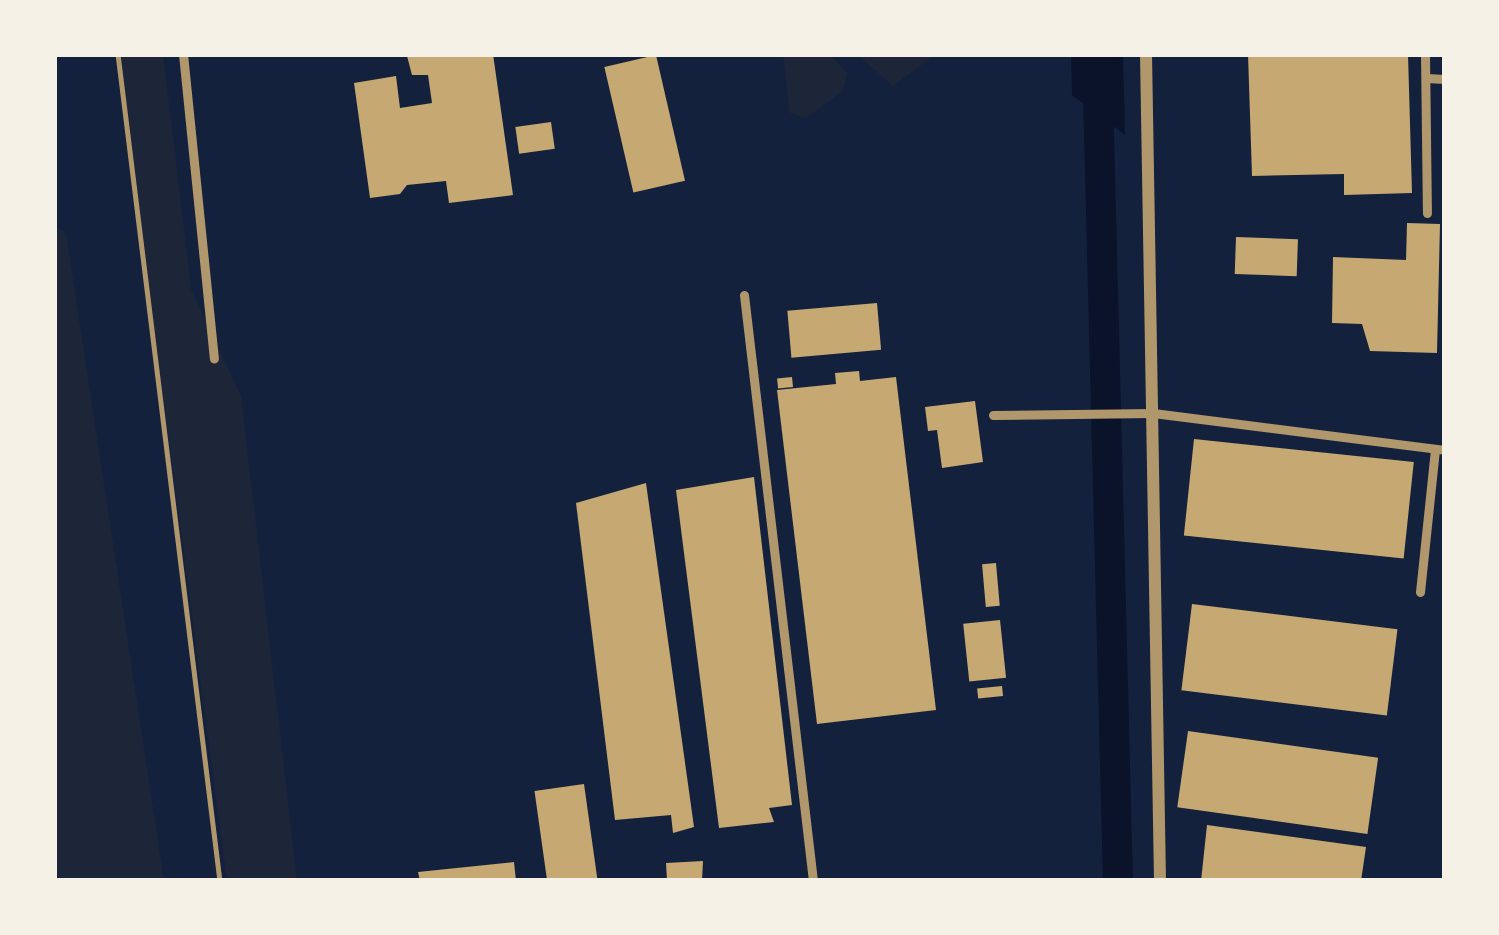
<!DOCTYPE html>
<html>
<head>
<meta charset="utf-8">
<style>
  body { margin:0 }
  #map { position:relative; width:1499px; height:935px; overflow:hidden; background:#14213d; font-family:Inter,sans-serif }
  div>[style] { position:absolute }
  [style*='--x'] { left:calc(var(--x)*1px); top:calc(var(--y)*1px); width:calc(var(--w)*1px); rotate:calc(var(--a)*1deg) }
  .green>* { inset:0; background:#1d2539 }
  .water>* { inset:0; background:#0b132b }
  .river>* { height:30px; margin:-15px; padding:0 15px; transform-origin:15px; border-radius:15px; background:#0b132b }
  .building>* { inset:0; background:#c6a872; transform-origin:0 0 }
  .service>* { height:4.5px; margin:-2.25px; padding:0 2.25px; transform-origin:2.25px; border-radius:2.25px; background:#b1986c }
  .minor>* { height:9px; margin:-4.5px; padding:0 4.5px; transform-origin:4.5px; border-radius:4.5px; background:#b1986c }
  .tertiary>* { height:12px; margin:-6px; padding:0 6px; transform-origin:6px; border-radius:6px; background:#b1986c }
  span { translate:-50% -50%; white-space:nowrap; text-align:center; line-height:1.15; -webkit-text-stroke:9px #f6f1e7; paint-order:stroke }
  .frame { position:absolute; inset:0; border:57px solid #f6f1e7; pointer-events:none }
</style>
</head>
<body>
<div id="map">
  <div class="green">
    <i style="clip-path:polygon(118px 54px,163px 54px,191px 289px,241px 396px,297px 881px,227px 881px)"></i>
    <i style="clip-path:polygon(783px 54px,830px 54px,847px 73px,843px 91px,806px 118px,790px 113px)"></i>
    <i style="clip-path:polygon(857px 54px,936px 54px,893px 86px)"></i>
    <i style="clip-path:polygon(54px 225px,66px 233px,164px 881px,54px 881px)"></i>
  </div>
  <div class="water">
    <i style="clip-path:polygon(1071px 54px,1123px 54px,1125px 135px,1072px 95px)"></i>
  </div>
  <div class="river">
    <i style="--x:1097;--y:54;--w:827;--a:88.55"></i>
  </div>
  <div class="building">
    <i style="clip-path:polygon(493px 54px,513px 195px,449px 203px,446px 181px,407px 185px,400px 194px,370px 198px,354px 83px,396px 76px,400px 108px,432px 103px,428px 75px,412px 75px,407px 56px)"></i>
    <i style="clip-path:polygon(1248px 54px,1408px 54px,1412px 193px,1344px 195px,1344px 174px,1252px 176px)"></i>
    <i style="left:656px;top:55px;width:129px;height:53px;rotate:77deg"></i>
    <i style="left:551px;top:122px;width:27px;height:36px;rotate:82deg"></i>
    <i style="clip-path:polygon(1407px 223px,1440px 224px,1437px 353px,1370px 351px,1362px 324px,1332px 323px,1333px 257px,1406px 260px)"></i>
    <i style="left:1236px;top:237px;width:62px;height:37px;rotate:2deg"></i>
    <i style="left:877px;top:303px;width:47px;height:90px;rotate:85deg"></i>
    <i style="clip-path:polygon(859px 371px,860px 381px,896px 377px,936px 710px,817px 724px,777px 390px,836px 384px,835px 373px)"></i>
    <i style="left:792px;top:377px;width:10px;height:15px;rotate:84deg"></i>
    <i style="clip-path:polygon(975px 401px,983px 462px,942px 468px,937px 430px,928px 431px,925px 407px)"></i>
    <i style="left:1194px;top:439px;width:221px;height:97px;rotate:6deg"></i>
    <i style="clip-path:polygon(754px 477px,792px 805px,769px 808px,774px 822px,719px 828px,676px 490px)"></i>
    <i style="clip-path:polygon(646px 483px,694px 827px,673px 833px,671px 815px,615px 820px,576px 503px)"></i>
    <i style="left:996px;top:563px;width:43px;height:14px;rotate:85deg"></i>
    <i style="left:1192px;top:604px;width:207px;height:87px;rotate:7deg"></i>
    <i style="left:1000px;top:620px;width:58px;height:37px;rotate:84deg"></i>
    <i style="left:1002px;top:686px;width:10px;height:25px;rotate:84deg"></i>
    <i style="left:1188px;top:731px;width:192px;height:77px;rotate:8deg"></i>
    <i style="left:584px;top:784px;width:98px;height:50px;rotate:82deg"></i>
    <i style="clip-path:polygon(1207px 825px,1366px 847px,1361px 881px,1201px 881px)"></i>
    <i style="clip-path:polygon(703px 861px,702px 881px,667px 881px,666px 863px)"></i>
    <i style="clip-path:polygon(514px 862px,516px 881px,420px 881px,418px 872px)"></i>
  </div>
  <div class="service">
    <i style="--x:118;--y:54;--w:833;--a:82.97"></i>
  </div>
  <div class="minor">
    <i style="--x:183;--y:54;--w:306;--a:84.2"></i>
    <i style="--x:1425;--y:54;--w:159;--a:89.3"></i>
    <i style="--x:1426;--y:78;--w:19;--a:3"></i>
    <i style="--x:744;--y:295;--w:590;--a:83.28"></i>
    <i style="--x:993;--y:415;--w:160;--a:-0.7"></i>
    <i style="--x:1153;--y:413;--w:294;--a:7.2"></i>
    <i style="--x:1420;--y:592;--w:143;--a:-84"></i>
  </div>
  <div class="tertiary">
    <i style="--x:1146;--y:54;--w:827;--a:89.03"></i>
  </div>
  <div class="frame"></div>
</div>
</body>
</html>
